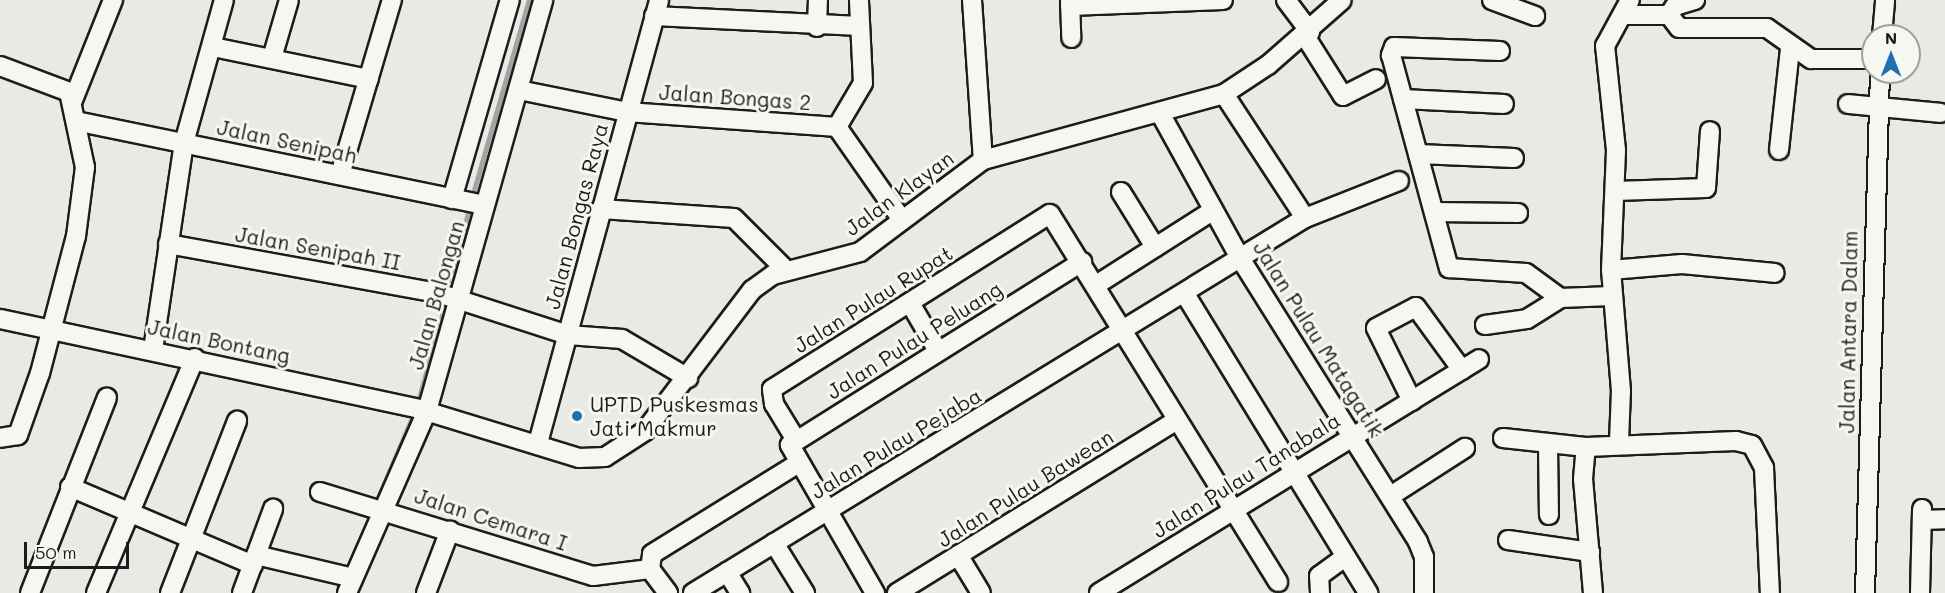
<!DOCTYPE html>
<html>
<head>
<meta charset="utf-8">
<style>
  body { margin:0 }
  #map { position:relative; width:1945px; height:593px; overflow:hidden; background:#e9e9e5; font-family:Mali,sans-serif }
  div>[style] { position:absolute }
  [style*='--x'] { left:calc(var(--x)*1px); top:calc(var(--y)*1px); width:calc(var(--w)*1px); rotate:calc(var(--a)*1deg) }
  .stream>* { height:4.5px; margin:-2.25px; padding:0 2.25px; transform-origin:2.25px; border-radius:2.25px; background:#a3a3a1 }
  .roads { filter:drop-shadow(2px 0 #1c1c1c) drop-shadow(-2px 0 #1c1c1c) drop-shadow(0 2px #1c1c1c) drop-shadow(0 -2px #1c1c1c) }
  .minor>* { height:18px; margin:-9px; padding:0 9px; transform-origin:9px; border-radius:9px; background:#f6f6f2 }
  .dots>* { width:16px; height:16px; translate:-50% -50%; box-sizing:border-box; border:3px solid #f6f6f2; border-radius:50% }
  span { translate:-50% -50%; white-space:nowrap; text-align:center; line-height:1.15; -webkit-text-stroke:6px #f6f6f2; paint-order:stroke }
  .street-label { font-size:21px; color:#1c1c1c }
  .poi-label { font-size:21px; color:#1c1c1c }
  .left { translate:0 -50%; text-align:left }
  .north { position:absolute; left:1861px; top:24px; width:60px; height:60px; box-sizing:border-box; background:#f6f6f2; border:2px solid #9f9f9c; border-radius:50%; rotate:0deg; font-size:16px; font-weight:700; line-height:24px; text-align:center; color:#1c1c1c }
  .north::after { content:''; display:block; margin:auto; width:21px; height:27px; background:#1f6fb2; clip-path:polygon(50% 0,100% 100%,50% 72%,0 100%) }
  .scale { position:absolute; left:24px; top:542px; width:105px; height:27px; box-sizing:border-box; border:3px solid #1c1c1c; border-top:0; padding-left:8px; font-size:18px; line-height:21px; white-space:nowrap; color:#1c1c1c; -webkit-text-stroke:4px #f6f6f2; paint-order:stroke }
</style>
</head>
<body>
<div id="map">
  <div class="stream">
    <i style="--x:472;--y:197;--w:205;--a:-73.9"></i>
    <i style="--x:448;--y:293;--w:91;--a:-76"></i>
    <i style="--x:417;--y:405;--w:108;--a:-74.4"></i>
    <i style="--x:375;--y:505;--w:100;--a:-67"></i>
    <i style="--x:355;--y:552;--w:43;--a:-66.4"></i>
  </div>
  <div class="roads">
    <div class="minor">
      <i style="--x:972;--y:0;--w:160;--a:86.1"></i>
      <i style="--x:1070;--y:0;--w:38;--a:88"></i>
      <i style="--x:1286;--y:0;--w:40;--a:53"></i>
      <i style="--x:1492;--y:0;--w:46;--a:20.4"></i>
      <i style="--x:1070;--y:6;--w:153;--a:-2.2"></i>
      <i style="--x:1623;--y:15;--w:46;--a:0"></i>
      <i style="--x:1669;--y:15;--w:16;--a:52"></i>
      <i style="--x:1679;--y:28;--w:88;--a:0"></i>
      <i style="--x:1767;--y:28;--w:54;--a:35.2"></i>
      <i style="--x:1811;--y:59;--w:62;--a:0"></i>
      <i style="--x:1669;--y:15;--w:11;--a:-56"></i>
      <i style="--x:1675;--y:6;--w:21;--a:-17"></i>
      <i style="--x:654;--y:16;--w:206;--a:2.8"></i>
      <i style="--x:817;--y:27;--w:27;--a:-88"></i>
      <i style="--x:1305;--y:36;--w:71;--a:57.7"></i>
      <i style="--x:1343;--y:96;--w:37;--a:-27"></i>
      <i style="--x:1882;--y:36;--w:36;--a:-85"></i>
      <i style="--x:213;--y:47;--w:159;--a:11.6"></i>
      <i style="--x:1500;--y:51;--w:106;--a:-177.8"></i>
      <i style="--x:1394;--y:47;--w:9;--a:111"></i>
      <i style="--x:1391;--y:55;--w:221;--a:74.8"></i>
      <i style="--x:1449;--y:268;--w:77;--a:3.7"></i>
      <i style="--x:1526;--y:273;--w:42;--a:36.3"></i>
      <i style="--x:272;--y:58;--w:60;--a:-73.7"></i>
      <i style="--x:0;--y:66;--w:74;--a:20.6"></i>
      <i style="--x:69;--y:92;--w:77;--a:78"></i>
      <i style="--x:85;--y:167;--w:70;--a:97.4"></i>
      <i style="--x:76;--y:236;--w:142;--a:104.7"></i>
      <i style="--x:40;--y:373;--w:66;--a:109.5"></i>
      <i style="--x:18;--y:435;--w:18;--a:171"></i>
      <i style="--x:519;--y:90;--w:110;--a:11.5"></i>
      <i style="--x:627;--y:112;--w:211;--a:4.1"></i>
      <i style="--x:1224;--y:94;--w:148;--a:56.8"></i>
      <i style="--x:1403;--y:99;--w:101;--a:2.8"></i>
      <i style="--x:73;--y:100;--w:108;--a:-68.2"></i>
      <i style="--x:1848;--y:104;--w:93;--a:5.5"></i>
      <i style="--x:1160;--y:113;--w:166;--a:61.1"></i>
      <i style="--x:1240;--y:258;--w:335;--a:57.9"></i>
      <i style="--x:1418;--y:542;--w:16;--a:68"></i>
      <i style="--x:1424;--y:557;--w:36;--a:90"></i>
      <i style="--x:80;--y:122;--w:413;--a:11.6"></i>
      <i style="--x:837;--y:127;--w:51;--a:-59.4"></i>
      <i style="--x:863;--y:83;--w:83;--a:-92.8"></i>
      <i style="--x:837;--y:127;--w:113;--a:55"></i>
      <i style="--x:1779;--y:150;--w:103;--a:-83.8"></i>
      <i style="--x:1418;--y:154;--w:96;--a:2.4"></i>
      <i style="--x:340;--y:175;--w:183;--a:-73.5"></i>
      <i style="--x:1615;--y:191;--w:91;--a:-1.9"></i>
      <i style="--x:1706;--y:188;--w:57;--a:-86"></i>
      <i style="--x:1121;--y:192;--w:65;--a:58.3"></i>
      <i style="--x:452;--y:199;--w:207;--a:-73.8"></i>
      <i style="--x:601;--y:209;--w:133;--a:3.9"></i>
      <i style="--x:734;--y:218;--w:74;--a:45"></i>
      <i style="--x:1434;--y:212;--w:84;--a:0.7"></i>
      <i style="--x:168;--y:244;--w:274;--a:10.3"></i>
      <i style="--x:438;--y:293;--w:137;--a:17.9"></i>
      <i style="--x:568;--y:335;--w:54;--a:4.2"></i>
      <i style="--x:622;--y:339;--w:77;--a:30.6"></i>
      <i style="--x:1611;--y:270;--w:71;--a:-4.8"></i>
      <i style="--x:1682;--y:264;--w:93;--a:5.5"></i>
      <i style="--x:1096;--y:285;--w:138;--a:-32.5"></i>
      <i style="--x:1185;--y:294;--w:351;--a:58.5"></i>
      <i style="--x:910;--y:303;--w:56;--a:59.7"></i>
      <i style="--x:0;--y:319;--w:429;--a:12.1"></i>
      <i style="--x:419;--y:409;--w:167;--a:17"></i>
      <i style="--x:579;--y:458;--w:26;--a:-2"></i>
      <i style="--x:605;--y:457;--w:48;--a:-33"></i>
      <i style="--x:645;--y:431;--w:177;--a:-52.8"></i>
      <i style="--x:752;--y:290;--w:26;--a:-36"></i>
      <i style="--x:773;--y:275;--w:90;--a:-14.8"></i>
      <i style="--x:860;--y:252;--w:154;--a:-36.8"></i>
      <i style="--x:983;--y:160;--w:250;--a:-15.3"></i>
      <i style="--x:1224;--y:94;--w:53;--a:-33.4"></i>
      <i style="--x:1268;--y:65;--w:98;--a:-41.3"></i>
      <i style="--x:1485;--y:325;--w:42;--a:-8.1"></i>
      <i style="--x:1527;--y:319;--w:39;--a:-32"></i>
      <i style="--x:1560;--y:298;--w:52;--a:-2.2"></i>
      <i style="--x:153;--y:350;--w:209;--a:-81.5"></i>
      <i style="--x:184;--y:143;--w:148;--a:-74.4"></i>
      <i style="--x:1412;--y:401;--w:81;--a:-116.3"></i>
      <i style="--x:1376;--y:328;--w:45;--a:-27.7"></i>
      <i style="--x:1416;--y:307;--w:78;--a:53.9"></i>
      <i style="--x:1503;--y:438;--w:83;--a:6.2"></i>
      <i style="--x:796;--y:440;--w:42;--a:-121.4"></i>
      <i style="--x:774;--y:404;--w:15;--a:-98"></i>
      <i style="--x:772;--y:389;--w:328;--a:-32.2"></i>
      <i style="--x:1050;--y:214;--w:433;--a:58.2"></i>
      <i style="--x:1619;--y:442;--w:51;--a:-87.8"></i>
      <i style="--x:1621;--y:391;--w:121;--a:-94.7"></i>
      <i style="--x:1611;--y:270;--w:120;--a:-87.6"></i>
      <i style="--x:1616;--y:150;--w:105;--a:-96"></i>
      <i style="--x:1605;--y:46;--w:52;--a:-61.5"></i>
      <i style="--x:538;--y:443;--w:459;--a:-74.7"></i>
      <i style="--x:1548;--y:446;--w:69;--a:89.2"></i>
      <i style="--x:70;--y:487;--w:199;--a:23.1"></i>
      <i style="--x:320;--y:492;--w:286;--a:17.1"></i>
      <i style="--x:593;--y:576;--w:57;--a:-7"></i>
      <i style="--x:1392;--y:495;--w:87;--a:-32.8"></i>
      <i style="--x:1922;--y:520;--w:23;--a:-2"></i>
      <i style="--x:1508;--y:540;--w:83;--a:8.3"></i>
      <i style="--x:774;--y:543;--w:59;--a:58.2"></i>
      <i style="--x:256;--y:555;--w:100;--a:13.3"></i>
      <i style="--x:958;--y:555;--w:44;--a:58.8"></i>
      <i style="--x:650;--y:569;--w:15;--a:-82"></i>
      <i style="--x:652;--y:554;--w:171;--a:-31.8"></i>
      <i style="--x:650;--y:569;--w:30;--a:53"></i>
      <i style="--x:727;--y:572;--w:25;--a:58"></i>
      <i style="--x:30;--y:593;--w:210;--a:-68.5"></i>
      <i style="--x:96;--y:593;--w:255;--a:-67.2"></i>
      <i style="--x:170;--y:593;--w:185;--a:-68.7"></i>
      <i style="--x:242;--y:593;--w:90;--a:-69.7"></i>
      <i style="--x:347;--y:593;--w:199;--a:-66.3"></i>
      <i style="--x:427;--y:411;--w:427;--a:-74.2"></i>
      <i style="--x:426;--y:593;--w:67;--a:-69.1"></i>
      <i style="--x:693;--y:593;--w:718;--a:-31.5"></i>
      <i style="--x:1305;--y:218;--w:101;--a:-21.5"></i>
      <i style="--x:875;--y:593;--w:171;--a:-119.9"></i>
      <i style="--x:790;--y:445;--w:345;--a:-32.1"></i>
      <i style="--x:897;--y:593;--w:328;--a:-31.7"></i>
      <i style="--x:1099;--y:593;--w:446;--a:-31.6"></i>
      <i style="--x:1320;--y:593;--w:17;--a:-93"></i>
      <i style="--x:1319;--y:576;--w:31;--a:-36"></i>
      <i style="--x:1593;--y:593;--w:114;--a:-95"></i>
      <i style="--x:1583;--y:479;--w:32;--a:-85"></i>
      <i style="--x:1586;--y:447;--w:150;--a:-2.3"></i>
      <i style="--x:1736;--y:441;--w:16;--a:14"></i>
      <i style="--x:1752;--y:445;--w:26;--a:62"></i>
      <i style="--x:1764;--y:468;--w:125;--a:87.3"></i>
      <i style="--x:1865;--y:593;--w:521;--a:-88.35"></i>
      <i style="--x:1920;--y:593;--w:84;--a:-88.6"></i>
    </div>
  </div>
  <div class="dots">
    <i style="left:577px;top:416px;background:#1f6fb2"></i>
  </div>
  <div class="street-label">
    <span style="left:735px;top:97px;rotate:4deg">Jalan Bongas 2</span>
    <span style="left:287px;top:141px;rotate:12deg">Jalan Senipah</span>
    <span style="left:899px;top:193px;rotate:-36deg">Jalan Klayan</span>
    <span style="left:576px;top:216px;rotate:-75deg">Jalan Bongas Raya</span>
    <span style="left:318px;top:248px;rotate:10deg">Jalan Senipah II</span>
    <span style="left:436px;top:295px;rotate:-74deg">Jalan Balongan</span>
    <span style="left:873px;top:299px;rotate:-32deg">Jalan Pulau Rupat</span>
    <span style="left:1848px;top:332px;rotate:-89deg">Jalan Antara Dalam</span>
    <span style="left:1319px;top:339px;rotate:58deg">Jalan Pulau Matagatik</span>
    <span style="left:914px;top:340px;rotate:-32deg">Jalan Pulau Peluang</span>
    <span style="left:219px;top:341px;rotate:12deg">Jalan Bontang</span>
    <span style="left:896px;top:443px;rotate:-31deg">Jalan Pulau Pejaba</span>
    <span style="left:1246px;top:475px;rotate:-32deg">Jalan Pulau Tanabala</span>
    <span style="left:1025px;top:488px;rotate:-32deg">Jalan Pulau Bawean</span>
    <span style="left:491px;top:519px;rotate:18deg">Jalan Cemara I</span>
  </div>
  <div class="poi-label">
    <span class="left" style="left:590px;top:416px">UPTD Puskesmas<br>Jati Makmur</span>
  </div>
  <div class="north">N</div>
  <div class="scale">50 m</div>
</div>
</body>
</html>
